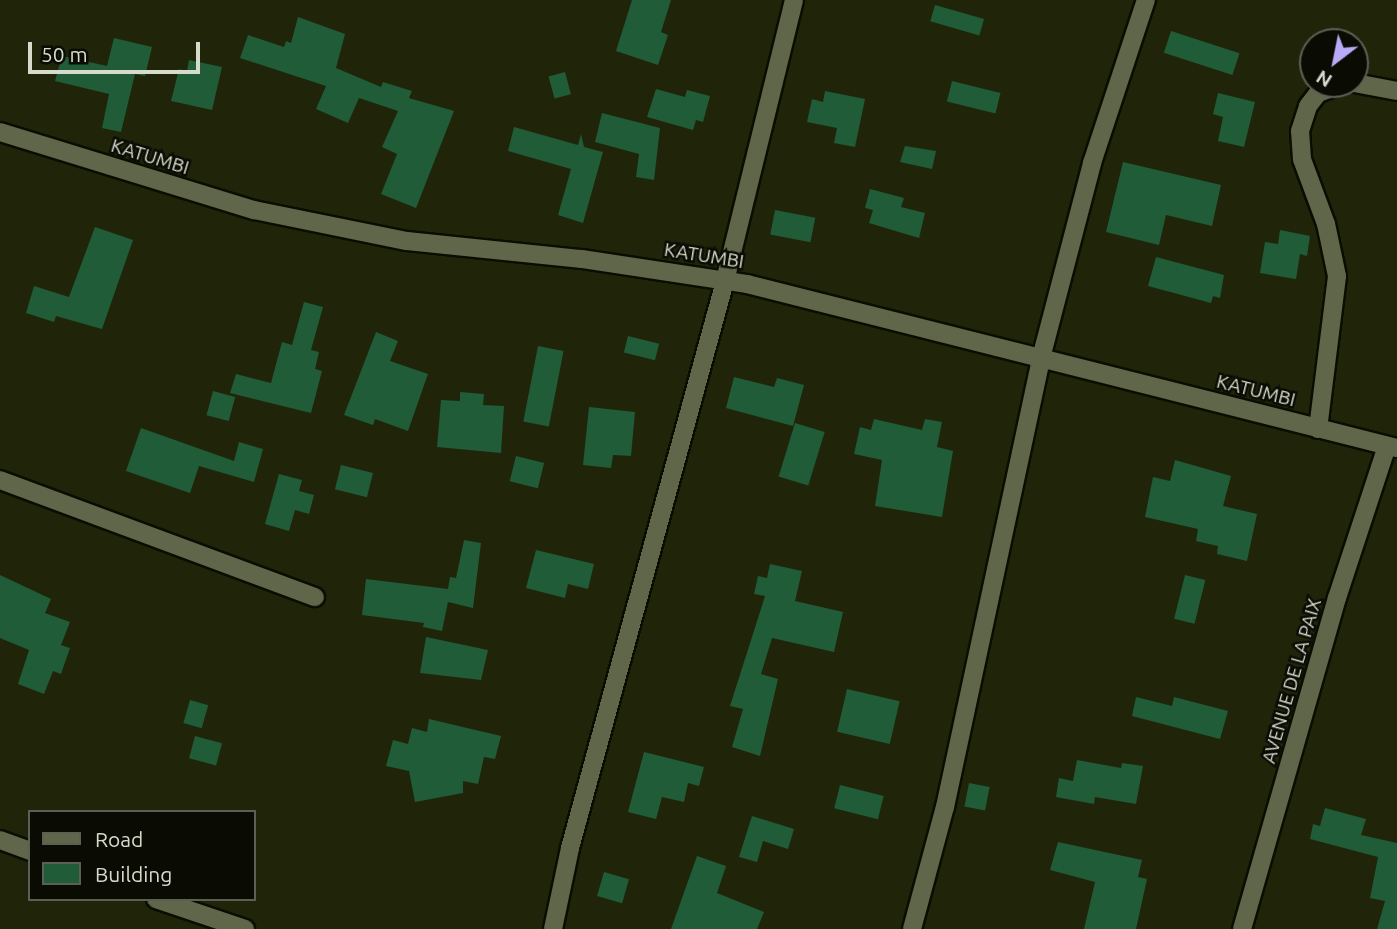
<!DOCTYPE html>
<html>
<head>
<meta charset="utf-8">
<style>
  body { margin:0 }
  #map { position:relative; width:1397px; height:929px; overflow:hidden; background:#20250a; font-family:Ubuntu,sans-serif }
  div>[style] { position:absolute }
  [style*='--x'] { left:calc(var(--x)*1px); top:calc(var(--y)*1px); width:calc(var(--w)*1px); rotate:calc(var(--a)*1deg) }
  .building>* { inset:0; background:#1f5c37; transform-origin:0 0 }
  .roads { filter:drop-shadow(2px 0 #0a0d00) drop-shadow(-2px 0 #0a0d00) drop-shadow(0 2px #0a0d00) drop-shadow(0 -2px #0a0d00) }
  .street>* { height:18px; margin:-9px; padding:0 9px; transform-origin:9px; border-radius:9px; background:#5f664a }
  span { translate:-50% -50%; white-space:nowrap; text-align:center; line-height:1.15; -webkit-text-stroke:5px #0a0c04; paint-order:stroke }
  .street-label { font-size:19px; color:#d6dbcb }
  .legend { position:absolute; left:28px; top:810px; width:228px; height:91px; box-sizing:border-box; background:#0a0c04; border:2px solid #5c5f54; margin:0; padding:9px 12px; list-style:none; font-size:21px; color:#d6dbcb }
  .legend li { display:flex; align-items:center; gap:14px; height:35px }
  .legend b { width:35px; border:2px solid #5c5f54 }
  .north { position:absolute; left:1299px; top:28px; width:70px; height:70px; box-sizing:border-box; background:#0a0c04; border:2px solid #5c5f54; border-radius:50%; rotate:212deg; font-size:19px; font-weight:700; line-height:28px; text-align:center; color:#d6dbcb }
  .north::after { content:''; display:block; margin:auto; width:24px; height:32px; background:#b9aaf7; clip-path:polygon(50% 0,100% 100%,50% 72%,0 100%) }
  .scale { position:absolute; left:28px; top:42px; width:172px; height:32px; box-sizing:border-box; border:4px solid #d6dbcb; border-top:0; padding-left:9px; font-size:21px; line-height:24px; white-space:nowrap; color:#d6dbcb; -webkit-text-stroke:5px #0a0c04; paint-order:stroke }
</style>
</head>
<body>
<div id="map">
  <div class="building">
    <i style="clip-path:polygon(632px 0,671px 0,661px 32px,668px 35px,658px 65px,616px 51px)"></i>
    <i style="left:935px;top:5px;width:51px;height:17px;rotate:16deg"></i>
    <i style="clip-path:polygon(298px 17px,345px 34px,336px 68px,381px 87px,383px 82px,412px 91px,409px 98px,454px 111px,416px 208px,381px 194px,397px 154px,382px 147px,398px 111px,359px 98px,348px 123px,316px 109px,326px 86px,240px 58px,248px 35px,284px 47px,286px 41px,291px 43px)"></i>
    <i style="left:1171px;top:31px;width:72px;height:23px;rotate:18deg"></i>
    <i style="clip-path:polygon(114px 38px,152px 47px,145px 76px,135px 74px,121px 132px,102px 128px,109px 94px,55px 81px,62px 56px,107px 66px)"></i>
    <i style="clip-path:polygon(189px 60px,222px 67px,212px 110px,171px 101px,179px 69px,187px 71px)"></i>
    <i style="left:565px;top:72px;width:23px;height:17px;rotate:75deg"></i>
    <i style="left:952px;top:81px;width:50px;height:21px;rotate:14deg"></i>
    <i style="clip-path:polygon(656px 89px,685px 97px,687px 90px,710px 96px,703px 122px,696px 120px,693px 130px,647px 117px)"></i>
    <i style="clip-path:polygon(825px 91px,865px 99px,855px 147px,834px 143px,837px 128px,807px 122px,812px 99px,823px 102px)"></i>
    <i style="clip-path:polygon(1218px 93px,1255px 102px,1244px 147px,1218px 141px,1223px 117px,1213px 114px)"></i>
    <i style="clip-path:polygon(602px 113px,660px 128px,654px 180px,636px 177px,639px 154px,595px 142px)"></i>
    <i style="clip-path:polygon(514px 127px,578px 145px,581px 134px,584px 147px,603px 152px,583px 223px,558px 215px,571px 169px,508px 151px)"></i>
    <i style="clip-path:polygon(905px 146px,936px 151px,932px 169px,900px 162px)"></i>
    <i style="clip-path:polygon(1123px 162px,1221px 185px,1212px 226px,1166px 215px,1159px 245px,1106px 232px)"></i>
    <i style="clip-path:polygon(870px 189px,904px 198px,901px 207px,925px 213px,919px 238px,869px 223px,873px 210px,865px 208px)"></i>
    <i style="left:775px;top:210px;width:41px;height:25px;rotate:11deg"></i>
    <i style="clip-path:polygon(95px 227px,133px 240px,102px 329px,56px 316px,54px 322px,26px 313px,34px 286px,69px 297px)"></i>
    <i style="clip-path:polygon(1280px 230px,1310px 236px,1307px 256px,1300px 254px,1296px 279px,1260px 273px,1265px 242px,1278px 244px)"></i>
    <i style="clip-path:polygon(1156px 257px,1224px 275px,1220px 298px,1213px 296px,1211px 303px,1148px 286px)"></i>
    <i style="clip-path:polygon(304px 302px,323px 307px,311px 350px,319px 352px,315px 369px,322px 371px,311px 413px,230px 393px,236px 374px,271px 383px,282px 342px,292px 345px)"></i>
    <i style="clip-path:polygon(376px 332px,398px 341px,390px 361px,428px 374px,408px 431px,375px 419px,373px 425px,344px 415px)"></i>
    <i style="left:628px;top:336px;width:32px;height:17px;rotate:14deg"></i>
    <i style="left:538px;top:346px;width:26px;height:77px;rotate:11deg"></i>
    <i style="clip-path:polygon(734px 377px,774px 387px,777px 378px,804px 385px,793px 426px,726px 408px)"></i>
    <i style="left:213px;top:391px;width:23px;height:25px;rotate:15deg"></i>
    <i style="clip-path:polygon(460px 392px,484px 394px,483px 405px,504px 406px,501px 453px,437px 447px,441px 400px,460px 401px)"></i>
    <i style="clip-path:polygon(589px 407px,635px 412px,631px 456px,613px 455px,611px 468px,583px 465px)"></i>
    <i style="clip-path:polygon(874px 419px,922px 430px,925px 419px,942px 422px,937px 447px,953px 451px,942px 517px,875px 506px,882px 460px,854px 454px,860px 427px,871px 430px)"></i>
    <i style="left:795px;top:423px;width:31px;height:56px;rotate:17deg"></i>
    <i style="clip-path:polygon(141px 428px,234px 461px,239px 442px,263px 449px,254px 482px,199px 466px,190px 493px,126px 471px)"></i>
    <i style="left:516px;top:456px;width:29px;height:26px;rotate:14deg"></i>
    <i style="clip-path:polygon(1175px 460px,1231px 476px,1223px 506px,1257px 514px,1247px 561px,1217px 554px,1218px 546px,1196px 541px,1198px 529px,1145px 517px,1153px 477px,1170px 481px)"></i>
    <i style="left:341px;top:465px;width:33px;height:25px;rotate:14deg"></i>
    <i style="clip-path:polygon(279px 474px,302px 480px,299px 491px,314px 495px,309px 514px,295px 510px,289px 531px,265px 524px)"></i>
    <i style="clip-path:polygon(464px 540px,481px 543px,473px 608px,448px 602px,442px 631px,423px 627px,424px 623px,362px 615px,366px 579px,448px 589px,450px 577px,456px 578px)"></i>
    <i style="clip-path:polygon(536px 550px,594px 564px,588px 589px,568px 584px,565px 598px,526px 588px)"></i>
    <i style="clip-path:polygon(770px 564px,802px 571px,795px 601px,843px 612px,834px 652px,772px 638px,761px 674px,778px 679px,760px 756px,732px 747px,743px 709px,730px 706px,765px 596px,754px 594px,758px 576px,767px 578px)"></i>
    <i style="clip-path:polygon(0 575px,51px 599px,45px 613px,70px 622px,61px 645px,70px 648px,61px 674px,53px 671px,44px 694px,18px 684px,29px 650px,0 638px)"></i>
    <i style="left:1185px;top:575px;width:21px;height:45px;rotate:14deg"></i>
    <i style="clip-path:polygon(426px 637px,488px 650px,481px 680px,420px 673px)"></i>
    <i style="left:847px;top:689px;width:54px;height:44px;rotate:13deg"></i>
    <i style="clip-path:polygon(1136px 697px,1172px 706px,1174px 697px,1228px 711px,1220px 739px,1132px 716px)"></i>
    <i style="left:190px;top:700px;width:19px;height:24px;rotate:16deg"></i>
    <i style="clip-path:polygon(429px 719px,501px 736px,495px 759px,484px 757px,478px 784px,463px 781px,463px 793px,415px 802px,409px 771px,386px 766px,393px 740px,408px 744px,412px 728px,427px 732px)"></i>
    <i style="left:195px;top:736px;width:28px;height:23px;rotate:15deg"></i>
    <i style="clip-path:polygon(644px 752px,704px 767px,699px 786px,688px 783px,684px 802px,662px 797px,656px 819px,628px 812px)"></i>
    <i style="clip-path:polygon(1077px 760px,1121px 768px,1122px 763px,1143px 766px,1136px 804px,1095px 797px,1094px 804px,1056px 797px,1059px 778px,1073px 781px)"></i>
    <i style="left:969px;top:783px;width:21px;height:24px;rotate:11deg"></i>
    <i style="left:840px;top:785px;width:45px;height:24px;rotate:14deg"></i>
    <i style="clip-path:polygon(1325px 808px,1366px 819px,1361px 835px,1397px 843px,1397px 929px,1377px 929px,1385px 901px,1370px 898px,1378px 857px,1310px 839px,1313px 824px,1320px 826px)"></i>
    <i style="clip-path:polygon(752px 816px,794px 829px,788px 849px,763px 841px,757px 862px,739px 857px)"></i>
    <i style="clip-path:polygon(1058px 842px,1142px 860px,1138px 877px,1147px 879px,1136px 929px,1084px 929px,1095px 882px,1050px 870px)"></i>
    <i style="clip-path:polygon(697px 856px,726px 866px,717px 893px,764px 912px,757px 929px,671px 929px)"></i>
    <i style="left:604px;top:872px;width:26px;height:25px;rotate:16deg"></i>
  </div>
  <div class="roads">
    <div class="street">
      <i style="--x:1355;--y:83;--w:43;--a:10.8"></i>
      <i style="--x:0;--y:132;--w:266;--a:17.1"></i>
      <i style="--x:254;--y:210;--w:156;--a:11.5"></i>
      <i style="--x:407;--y:241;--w:176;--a:5.9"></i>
      <i style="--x:582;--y:259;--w:167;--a:8.6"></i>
      <i style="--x:747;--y:284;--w:670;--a:14.16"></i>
      <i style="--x:1318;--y:429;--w:154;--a:-82.9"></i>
      <i style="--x:1337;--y:276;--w:53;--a:-101.9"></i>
      <i style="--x:1326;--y:224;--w:69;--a:-110.3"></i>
      <i style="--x:1302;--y:159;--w:28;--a:-94"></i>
      <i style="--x:1300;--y:131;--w:26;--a:-72"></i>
      <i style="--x:1308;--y:106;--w:16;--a:-52"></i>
      <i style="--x:1318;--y:93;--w:27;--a:-20"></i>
      <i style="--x:0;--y:480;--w:336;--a:20.4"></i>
      <i style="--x:0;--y:840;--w:32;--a:20"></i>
      <i style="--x:156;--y:899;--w:94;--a:18.6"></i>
      <i style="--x:553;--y:929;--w:83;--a:-78.1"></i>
      <i style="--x:570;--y:848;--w:588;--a:-74.71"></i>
      <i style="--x:725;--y:281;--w:289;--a:-76.2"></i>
      <i style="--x:912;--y:929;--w:126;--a:-74.9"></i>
      <i style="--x:945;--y:807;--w:459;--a:-77.9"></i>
      <i style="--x:1041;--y:358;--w:202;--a:-75.3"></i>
      <i style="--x:1092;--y:163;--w:172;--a:-71.7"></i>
      <i style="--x:1242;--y:929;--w:344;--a:-74"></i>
      <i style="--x:1337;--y:598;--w:160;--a:-71.8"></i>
    </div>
  </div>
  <div class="street-label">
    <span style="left:150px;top:157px;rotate:17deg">KATUMBI</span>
    <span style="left:704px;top:256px;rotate:9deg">KATUMBI</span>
    <span style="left:1256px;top:391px;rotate:14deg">KATUMBI</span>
    <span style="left:1292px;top:681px;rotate:-74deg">AVENUE DE LA PAIX</span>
  </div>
  <ul class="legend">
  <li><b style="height:9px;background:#5f664a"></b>Road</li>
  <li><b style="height:19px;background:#1f5c37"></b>Building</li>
  </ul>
  <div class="north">N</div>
  <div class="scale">50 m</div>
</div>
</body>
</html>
